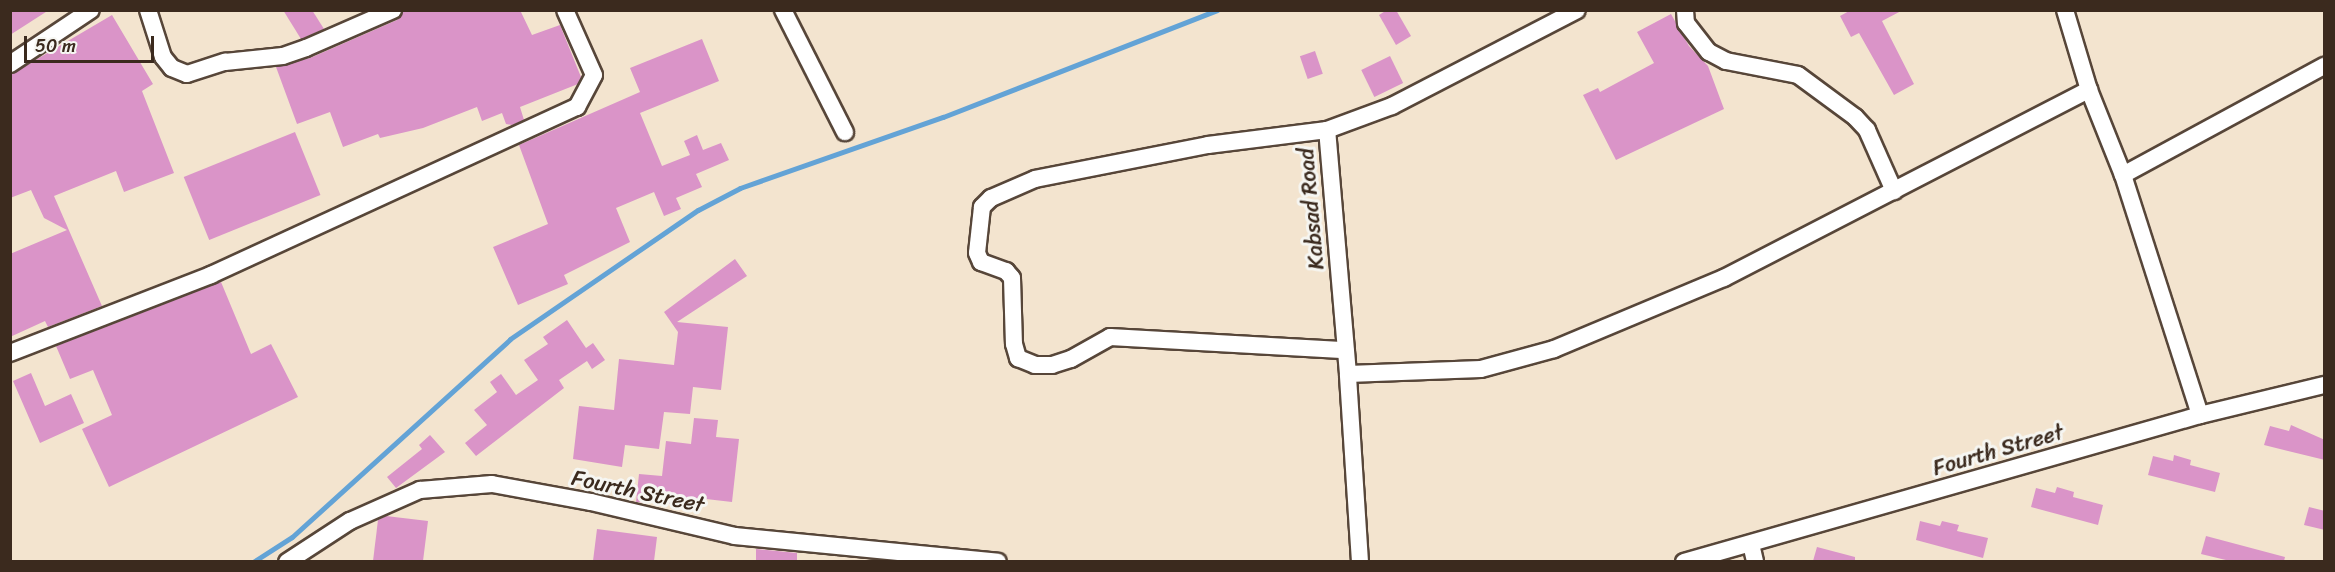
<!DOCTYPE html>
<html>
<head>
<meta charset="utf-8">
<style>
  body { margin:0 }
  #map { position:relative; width:2335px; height:572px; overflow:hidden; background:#f3e4cf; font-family:Sriracha,sans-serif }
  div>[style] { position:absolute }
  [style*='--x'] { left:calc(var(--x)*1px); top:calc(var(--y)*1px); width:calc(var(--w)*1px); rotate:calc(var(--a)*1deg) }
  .stream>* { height:5px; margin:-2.5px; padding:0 2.5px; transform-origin:2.5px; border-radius:2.5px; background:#63a3d6 }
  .building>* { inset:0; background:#da94c8; transform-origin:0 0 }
  .roads { filter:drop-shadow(2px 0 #574639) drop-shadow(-2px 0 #574639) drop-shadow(0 2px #574639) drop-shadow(0 -2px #574639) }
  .minor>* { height:16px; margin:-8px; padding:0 8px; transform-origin:8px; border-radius:8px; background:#fff }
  span { translate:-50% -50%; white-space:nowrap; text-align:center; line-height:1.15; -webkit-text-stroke:6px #f6f6f2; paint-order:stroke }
  .street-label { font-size:22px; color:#3b2a1e }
  .frame { position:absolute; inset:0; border:12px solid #3b2a1e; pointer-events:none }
  .scale { position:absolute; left:24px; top:36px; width:130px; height:27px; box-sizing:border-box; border:3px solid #3b2a1e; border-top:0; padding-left:8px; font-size:18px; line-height:21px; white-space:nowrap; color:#3b2a1e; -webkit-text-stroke:4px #f6f6f2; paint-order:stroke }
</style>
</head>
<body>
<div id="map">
  <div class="stream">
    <i style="--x:253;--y:562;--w:46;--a:-32.7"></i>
    <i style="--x:292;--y:537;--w:294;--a:-42.2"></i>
    <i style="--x:510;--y:339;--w:228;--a:-34.5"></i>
    <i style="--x:698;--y:210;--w:47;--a:-27.6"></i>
    <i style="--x:740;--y:188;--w:215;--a:-19.3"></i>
    <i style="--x:943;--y:117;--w:294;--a:-21.3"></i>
  </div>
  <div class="building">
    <i style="clip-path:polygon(10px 10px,49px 10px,10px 35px)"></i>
    <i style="clip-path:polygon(283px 10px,312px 10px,324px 29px,301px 39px)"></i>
    <i style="clip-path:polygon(403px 10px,520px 10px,532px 35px,560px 25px,581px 77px,578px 84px,520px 107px,524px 120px,512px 125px,506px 124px,502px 113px,482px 121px,477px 107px,423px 128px,380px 138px,378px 134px,343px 147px,330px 112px,297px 124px,276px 67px,310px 58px,397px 20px)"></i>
    <i style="clip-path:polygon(1387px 10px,1396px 10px,1411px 36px,1396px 45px,1379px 15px)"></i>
    <i style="clip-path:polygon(1851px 10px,1903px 10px,1882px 21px,1914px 84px,1894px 95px,1859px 33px,1851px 37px,1840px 16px)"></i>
    <i style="clip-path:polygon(1671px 14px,1689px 46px,1708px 66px,1724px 109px,1616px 160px,1583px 95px,1598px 88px,1600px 92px,1654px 63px,1637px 32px)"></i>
    <i style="clip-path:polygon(112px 15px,153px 84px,142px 91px,174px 173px,124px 192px,116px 171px,54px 196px,102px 306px,48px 327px,45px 321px,10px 337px,10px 254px,67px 230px,44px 218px,31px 190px,10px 198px,10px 75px)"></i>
    <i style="clip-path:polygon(702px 39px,719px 81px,640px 113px,662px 166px,690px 155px,684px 141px,697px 135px,703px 150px,721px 143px,729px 160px,696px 174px,702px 187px,676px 198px,681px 209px,664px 216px,654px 192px,616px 208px,630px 242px,564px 275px,568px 284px,518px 305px,493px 247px,548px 224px,519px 145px,640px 92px,630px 68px)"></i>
    <i style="left:1315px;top:51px;width:24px;height:16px;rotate:71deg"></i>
    <i style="left:1390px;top:56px;width:30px;height:32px;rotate:64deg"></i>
    <i style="left:295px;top:132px;width:68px;height:120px;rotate:68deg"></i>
    <i style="clip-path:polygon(735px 259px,747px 276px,677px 322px,728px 327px,721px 390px,693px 387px,690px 414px,664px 412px,659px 449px,625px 445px,622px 467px,573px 459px,579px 406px,614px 410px,619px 359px,674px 365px,678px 332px,664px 312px)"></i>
    <i style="clip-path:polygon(221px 282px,251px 354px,271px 344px,298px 397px,109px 487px,82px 429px,112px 415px,93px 370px,70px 379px,56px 346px)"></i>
    <i style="clip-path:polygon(567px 320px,586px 348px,593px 343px,605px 360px,592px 369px,587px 361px,559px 380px,564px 388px,476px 456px,465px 443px,487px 425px,474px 410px,497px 392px,490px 382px,501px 374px,516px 395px,538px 380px,524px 360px,548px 344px,543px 337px)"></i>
    <i style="clip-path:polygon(31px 373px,45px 406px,71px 394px,84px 423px,40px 443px,13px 381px)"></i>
    <i style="clip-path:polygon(694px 418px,718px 420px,716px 437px,739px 439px,732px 502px,706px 499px,705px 506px,636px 502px,639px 474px,662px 476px,666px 441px,691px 444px)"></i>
    <i style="clip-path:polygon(2291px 425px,2325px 440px,2325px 460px,2264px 445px,2270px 426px,2289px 431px)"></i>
    <i style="clip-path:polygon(430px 435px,445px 452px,396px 488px,387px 477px,422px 449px,419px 445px)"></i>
    <i style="clip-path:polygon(2174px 455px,2191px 460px,2190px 465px,2220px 473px,2215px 492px,2148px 475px,2153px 456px,2173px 461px)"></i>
    <i style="clip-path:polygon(2057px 487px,2074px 492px,2073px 497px,2103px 505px,2098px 525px,2031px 507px,2036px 488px,2055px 493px)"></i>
    <i style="clip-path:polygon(2309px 507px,2325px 511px,2325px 530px,2304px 525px)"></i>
    <i style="clip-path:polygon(386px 516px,428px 521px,423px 561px,373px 561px,378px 520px)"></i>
    <i style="clip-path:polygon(1920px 521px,1940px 526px,1942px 521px,1959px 525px,1957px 531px,1988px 538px,1983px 558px,1916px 540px)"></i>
    <i style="clip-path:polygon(597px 529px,657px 537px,654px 561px,593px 561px)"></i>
    <i style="clip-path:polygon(2206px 536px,2285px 557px,2284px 561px,2230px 561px,2201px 554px)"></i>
    <i style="clip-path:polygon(1817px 547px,1855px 557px,1855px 561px,1813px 561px)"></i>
    <i style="clip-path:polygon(756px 549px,797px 553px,797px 561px,756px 561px)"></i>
  </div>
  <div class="roads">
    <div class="minor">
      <i style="--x:148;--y:10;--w:49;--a:72.3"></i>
      <i style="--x:163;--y:57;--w:14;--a:51"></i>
      <i style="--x:172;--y:68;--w:16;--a:22"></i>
      <i style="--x:187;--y:74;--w:40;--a:-18"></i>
      <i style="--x:225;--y:62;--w:58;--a:-5.9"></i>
      <i style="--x:283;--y:56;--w:24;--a:-19"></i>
      <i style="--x:306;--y:48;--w:95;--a:-23.6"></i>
      <i style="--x:783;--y:10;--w:137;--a:63.1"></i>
      <i style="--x:1685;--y:10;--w:13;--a:86"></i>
      <i style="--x:1686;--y:23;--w:37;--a:52"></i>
      <i style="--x:1709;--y:52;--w:19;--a:28"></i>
      <i style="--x:1726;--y:61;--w:73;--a:11"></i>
      <i style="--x:1798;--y:75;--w:71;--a:36.4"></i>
      <i style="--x:1855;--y:117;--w:18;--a:47"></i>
      <i style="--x:1867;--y:130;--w:67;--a:66.1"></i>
      <i style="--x:2065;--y:10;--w:84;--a:73.3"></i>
      <i style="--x:2089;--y:90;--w:92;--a:68.2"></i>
      <i style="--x:2123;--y:175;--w:252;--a:72.2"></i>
      <i style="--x:10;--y:64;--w:97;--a:-33.7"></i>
      <i style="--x:1327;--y:130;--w:120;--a:172.8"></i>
      <i style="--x:1208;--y:145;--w:176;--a:168.9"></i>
      <i style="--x:1035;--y:179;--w:48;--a:156.6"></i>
      <i style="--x:991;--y:198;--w:13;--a:135"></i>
      <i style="--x:982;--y:207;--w:46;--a:96.2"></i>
      <i style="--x:977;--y:253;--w:10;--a:66"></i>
      <i style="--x:981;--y:262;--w:27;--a:20"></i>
      <i style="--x:1006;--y:271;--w:9;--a:49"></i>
      <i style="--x:1012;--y:278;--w:66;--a:88.3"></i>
      <i style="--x:1014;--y:344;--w:15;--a:74"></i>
      <i style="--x:1018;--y:358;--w:18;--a:22"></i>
      <i style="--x:1035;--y:365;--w:17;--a:0"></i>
      <i style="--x:1052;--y:365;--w:20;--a:-18"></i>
      <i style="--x:1071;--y:359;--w:45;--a:-29.4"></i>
      <i style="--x:1110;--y:337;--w:236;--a:3.2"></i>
      <i style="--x:2123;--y:175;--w:229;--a:-28.5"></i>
      <i style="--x:10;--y:353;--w:216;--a:-21.2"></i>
      <i style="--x:211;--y:275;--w:403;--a:-24.7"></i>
      <i style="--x:577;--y:107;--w:36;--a:-62"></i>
      <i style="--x:594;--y:75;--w:71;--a:-114"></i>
      <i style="--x:1348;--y:374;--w:133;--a:-2.2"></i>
      <i style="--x:1481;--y:369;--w:76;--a:-15.3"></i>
      <i style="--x:1554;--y:349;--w:184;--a:-22.7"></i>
      <i style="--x:1724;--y:278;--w:411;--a:-27.3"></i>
      <i style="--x:1751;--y:544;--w:18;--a:77"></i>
      <i style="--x:287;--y:562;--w:75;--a:-33.1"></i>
      <i style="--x:350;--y:521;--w:77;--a:-23.9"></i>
      <i style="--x:420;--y:490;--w:72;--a:-4.8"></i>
      <i style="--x:492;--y:484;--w:101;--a:10.3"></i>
      <i style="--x:591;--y:502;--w:148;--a:13.3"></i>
      <i style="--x:735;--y:536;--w:264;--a:5.6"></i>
      <i style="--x:1360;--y:562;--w:188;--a:-93.7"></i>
      <i style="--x:1348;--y:374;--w:245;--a:-94.9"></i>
      <i style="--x:1327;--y:130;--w:69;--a:-20.3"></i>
      <i style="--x:1392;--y:106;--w:208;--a:-27.4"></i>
      <i style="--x:1684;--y:562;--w:537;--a:-15.9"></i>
      <i style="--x:2200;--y:415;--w:128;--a:-13.6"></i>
    </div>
  </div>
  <div class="street-label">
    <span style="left:1311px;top:209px;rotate:-95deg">Kabsad Road</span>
    <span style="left:1998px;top:450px;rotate:-16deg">Fourth Street</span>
    <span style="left:638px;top:491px;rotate:12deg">Fourth Street</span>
  </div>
  <div class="frame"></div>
  <div class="scale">50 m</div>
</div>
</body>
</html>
